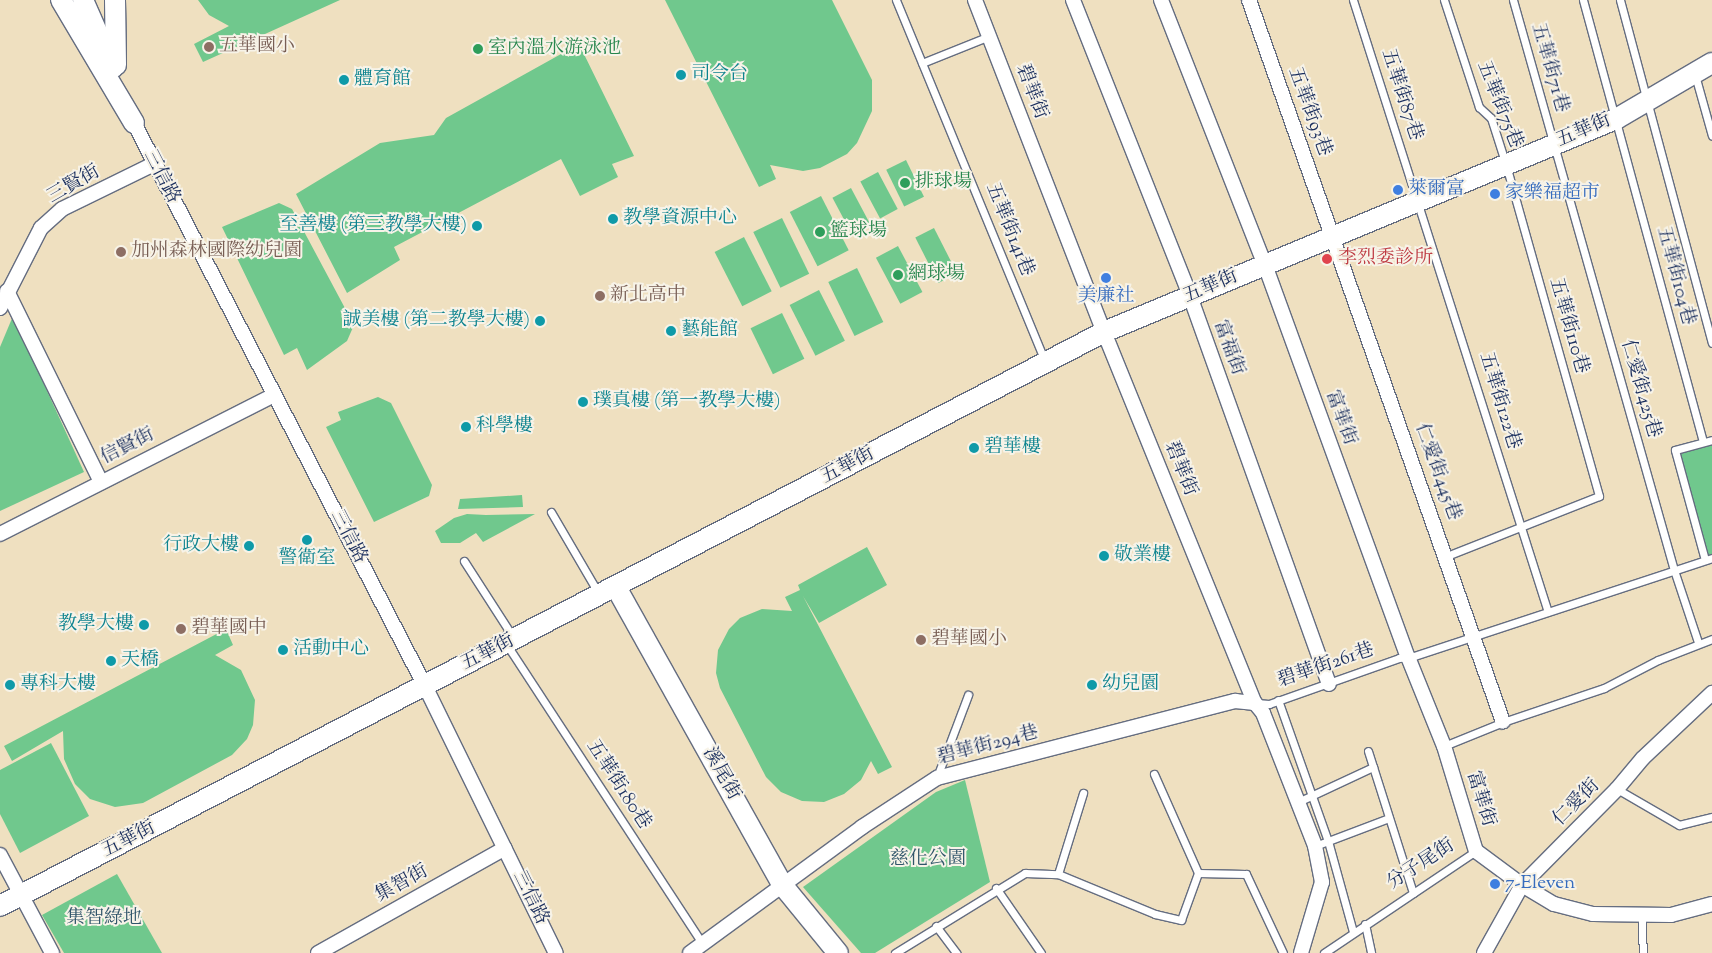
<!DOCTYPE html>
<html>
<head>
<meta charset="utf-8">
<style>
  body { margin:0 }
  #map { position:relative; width:1712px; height:953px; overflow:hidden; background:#efe0c0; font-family:"Sorts Mill Goudy","Noto Serif TC",serif }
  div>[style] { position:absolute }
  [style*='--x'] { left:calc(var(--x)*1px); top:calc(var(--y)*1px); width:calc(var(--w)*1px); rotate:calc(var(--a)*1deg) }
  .green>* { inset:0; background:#70c88d; transform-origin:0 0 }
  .roads { filter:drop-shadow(1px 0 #656d80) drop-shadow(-1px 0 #656d80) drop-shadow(0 1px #656d80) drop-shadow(0 -1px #656d80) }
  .lane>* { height:7px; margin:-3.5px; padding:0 3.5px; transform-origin:3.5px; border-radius:3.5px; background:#fff }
  .street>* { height:14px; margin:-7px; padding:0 7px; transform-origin:7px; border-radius:7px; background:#fff }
  .secondary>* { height:20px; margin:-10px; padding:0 10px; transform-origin:10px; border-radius:10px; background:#fff }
  .dots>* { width:14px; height:14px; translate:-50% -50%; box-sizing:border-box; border:2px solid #f7f3e8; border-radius:50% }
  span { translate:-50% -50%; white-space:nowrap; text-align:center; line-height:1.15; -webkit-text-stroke:4px #f7f3e8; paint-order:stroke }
  .education-label { font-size:19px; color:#785e54 }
  .left { translate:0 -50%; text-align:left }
  .leisure-label { font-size:19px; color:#27864d }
  .street-label { font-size:19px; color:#1b2f5e }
  .culture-label { font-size:19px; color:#0d838f }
  .right { translate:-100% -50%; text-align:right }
  .shop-label { font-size:19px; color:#366cbe }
  .health-label { font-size:19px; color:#be3a42 }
  .park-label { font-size:19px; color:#30556a }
</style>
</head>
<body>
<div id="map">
  <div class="green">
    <i style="clip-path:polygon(198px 0,340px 0,203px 62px,194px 44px,229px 26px,209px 15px)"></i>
    <i style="clip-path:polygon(665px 0,832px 0,872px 80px,872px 111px,857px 143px,847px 154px,820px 168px,803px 171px,770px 165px,776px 179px,759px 187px)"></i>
    <i style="clip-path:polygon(579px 44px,634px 156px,612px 164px,618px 177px,580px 196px,561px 159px,394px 247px,400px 260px,347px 293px,296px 194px,380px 143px,434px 135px,446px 118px)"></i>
    <i style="left:906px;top:160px;width:41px;height:22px;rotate:64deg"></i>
    <i style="left:878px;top:172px;width:42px;height:20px;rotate:62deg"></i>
    <i style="left:851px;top:188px;width:41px;height:21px;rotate:62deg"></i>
    <i style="left:821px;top:196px;width:61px;height:35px;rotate:63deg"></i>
    <i style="clip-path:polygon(279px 203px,292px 209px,354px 325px,347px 341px,307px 370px,297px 348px,284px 355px,222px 227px)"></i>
    <i style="left:782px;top:218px;width:62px;height:32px;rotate:64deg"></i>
    <i style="left:934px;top:228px;width:51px;height:21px;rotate:63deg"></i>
    <i style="left:744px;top:237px;width:61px;height:33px;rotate:63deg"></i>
    <i style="left:898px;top:246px;width:52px;height:25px;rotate:62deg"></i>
    <i style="left:857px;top:268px;width:60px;height:32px;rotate:64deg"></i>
    <i style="left:819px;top:290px;width:57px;height:33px;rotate:63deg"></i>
    <i style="left:782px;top:313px;width:51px;height:35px;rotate:64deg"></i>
    <i style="clip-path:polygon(13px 316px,84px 472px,0 511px,0 347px)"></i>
    <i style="clip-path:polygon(378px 397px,391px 403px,432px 485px,429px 496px,374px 522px,326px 427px,341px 420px,338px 412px)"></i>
    <i style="clip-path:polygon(1712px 444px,1712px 554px,1708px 556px,1680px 454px)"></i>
    <i style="clip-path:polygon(522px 495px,523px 507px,458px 509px,460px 499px)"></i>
    <i style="clip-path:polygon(467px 514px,486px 515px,535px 514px,483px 542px,476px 533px,460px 543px,441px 543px,435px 531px,454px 518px)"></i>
    <i style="clip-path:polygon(867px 547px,887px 585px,819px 623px,803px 596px,892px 767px,878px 774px,871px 761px,861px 780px,844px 794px,824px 802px,802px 801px,781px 792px,766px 777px,720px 688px,716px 673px,718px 650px,729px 629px,740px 618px,762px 609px,792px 611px,785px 597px,800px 590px,798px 585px)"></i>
    <i style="clip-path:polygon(226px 629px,233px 645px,215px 655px,241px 670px,255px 700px,253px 725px,247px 739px,232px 755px,143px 803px,115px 807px,90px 799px,75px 784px,64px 759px,63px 731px,12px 761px,4px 746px)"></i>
    <i style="clip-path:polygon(51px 743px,89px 816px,20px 853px,0 814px,0 770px)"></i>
    <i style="clip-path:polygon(965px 780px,990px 882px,875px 953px,861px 953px,803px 887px,936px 792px)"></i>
    <i style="clip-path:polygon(117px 874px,162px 953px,64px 953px,42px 915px)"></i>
  </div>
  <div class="roads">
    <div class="lane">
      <i style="--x:896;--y:0;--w:391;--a:67.6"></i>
      <i style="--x:1353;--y:0;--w:642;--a:72.33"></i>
      <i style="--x:1444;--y:0;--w:113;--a:71.9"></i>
      <i style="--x:1479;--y:107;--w:16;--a:43"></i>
      <i style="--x:1491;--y:118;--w:49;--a:72.3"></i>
      <i style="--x:1506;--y:165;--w:344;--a:74.3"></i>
      <i style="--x:1599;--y:496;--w:163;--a:158.5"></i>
      <i style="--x:1513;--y:0;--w:592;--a:74.23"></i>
      <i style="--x:1674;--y:570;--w:76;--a:71.6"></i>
      <i style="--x:1583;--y:0;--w:458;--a:74.8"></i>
      <i style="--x:1620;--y:0;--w:355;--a:75"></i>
      <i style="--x:922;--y:63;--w:72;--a:-21.9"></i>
      <i style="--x:1695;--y:75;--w:63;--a:74.4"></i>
      <i style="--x:551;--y:512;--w:95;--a:59.7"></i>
      <i style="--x:1705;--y:560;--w:114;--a:-105.3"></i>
      <i style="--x:1675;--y:450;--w:38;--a:-15"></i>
      <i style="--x:464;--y:561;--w:90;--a:57.2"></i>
      <i style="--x:507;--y:645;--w:358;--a:56.8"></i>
      <i style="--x:1278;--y:700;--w:150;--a:70.5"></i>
      <i style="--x:1328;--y:841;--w:94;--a:74.6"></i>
      <i style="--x:1256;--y:703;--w:13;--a:4"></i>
      <i style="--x:1269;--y:704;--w:138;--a:-19.5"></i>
      <i style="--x:1399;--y:658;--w:15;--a:-8"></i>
      <i style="--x:1414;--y:656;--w:314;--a:-18.2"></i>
      <i style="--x:1444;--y:746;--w:64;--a:-22.1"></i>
      <i style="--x:1503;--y:722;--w:107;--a:-18.6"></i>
      <i style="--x:1604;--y:688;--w:61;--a:-27.4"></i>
      <i style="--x:1658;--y:660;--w:58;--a:-21.3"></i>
      <i style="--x:1368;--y:751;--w:149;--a:72.4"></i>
      <i style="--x:1154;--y:774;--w:108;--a:66"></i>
      <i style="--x:937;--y:777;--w:88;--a:-69.3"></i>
      <i style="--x:1617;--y:789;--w:72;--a:30.1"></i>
      <i style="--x:1679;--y:825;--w:34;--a:-14"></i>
      <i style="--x:1298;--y:802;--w:83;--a:-25"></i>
      <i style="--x:1315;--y:846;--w:79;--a:-20.7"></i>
      <i style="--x:1058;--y:874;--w:85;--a:-72.8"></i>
      <i style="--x:996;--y:888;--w:79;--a:55.3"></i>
      <i style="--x:1642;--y:914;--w:39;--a:89"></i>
      <i style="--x:1365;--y:924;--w:30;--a:78"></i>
      <i style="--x:936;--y:926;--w:34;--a:53"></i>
      <i style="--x:895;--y:953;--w:153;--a:-31.6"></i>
      <i style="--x:1025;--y:873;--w:33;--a:2"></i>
      <i style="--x:1058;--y:874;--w:105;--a:22.4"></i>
      <i style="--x:1155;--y:914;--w:27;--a:13"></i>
      <i style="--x:1181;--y:920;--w:50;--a:-70.1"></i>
      <i style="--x:1198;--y:873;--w:48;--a:1.2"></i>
      <i style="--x:1246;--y:874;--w:87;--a:64.9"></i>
      <i style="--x:1324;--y:953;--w:183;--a:-33.9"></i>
    </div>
    <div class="street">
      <i style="--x:975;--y:0;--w:356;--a:68.8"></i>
      <i style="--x:1104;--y:332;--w:401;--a:67.9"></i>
      <i style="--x:1255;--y:703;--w:13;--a:51"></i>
      <i style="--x:1263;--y:713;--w:143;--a:68.6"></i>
      <i style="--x:1315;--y:846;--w:37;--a:79"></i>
      <i style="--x:1322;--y:882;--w:74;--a:106.5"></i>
      <i style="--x:1073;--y:0;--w:318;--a:68.4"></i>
      <i style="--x:1190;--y:296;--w:412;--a:70.3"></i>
      <i style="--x:1161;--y:0;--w:285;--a:68.6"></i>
      <i style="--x:1265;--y:265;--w:417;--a:70"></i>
      <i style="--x:1408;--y:657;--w:96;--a:68"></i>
      <i style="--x:1444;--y:746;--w:110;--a:73.1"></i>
      <i style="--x:1476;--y:851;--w:57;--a:36.5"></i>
      <i style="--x:1522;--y:885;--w:37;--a:31"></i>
      <i style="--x:1554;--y:904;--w:40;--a:14.4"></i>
      <i style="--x:1593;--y:914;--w:78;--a:0.7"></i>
      <i style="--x:1671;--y:915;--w:42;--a:-15"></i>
      <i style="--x:1249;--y:0;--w:765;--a:70.62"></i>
      <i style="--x:134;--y:123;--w:634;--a:62.67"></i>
      <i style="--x:425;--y:686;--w:297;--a:63.9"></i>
      <i style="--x:7;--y:291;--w:213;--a:63.8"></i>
      <i style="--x:0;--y:308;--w:90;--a:-62.9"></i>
      <i style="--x:41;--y:228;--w:28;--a:-42"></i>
      <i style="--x:62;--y:209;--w:102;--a:-26.1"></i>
      <i style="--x:0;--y:534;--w:307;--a:-26.9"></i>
      <i style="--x:0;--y:855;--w:111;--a:62"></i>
      <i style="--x:318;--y:953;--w:214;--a:-29.3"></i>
      <i style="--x:690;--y:953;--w:213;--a:-36.2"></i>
      <i style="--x:862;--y:827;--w:90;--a:-33.2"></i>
      <i style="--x:937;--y:778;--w:308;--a:-14.5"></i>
      <i style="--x:1235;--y:701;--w:20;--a:6"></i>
      <i style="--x:1484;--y:953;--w:78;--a:-60.8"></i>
      <i style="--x:1522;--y:885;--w:135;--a:-45.3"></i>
      <i style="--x:1617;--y:789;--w:40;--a:-50"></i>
      <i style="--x:1643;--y:758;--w:95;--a:-43.3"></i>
    </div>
    <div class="secondary">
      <i style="--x:61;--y:0;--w:143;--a:59.3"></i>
      <i style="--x:83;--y:0;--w:74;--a:66.2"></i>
      <i style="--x:115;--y:0;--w:65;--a:89.1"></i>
      <i style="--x:616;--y:587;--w:344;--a:60.8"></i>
      <i style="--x:784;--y:887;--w:85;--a:50.7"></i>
      <i style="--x:0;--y:906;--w:1244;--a:-27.47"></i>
      <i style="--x:1104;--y:332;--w:555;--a:-22.59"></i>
      <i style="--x:1616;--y:119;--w:111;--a:-30.3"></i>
    </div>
  </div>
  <div class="dots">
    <i style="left:209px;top:47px;background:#8d6e63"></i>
    <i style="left:478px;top:49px;background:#2e9e5b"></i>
    <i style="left:681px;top:75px;background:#0f9aa8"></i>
    <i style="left:344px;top:80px;background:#0f9aa8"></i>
    <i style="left:905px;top:183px;background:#2e9e5b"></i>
    <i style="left:1398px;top:190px;background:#3f7fe0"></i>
    <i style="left:1495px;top:194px;background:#3f7fe0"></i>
    <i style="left:613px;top:219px;background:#0f9aa8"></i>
    <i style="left:477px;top:226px;background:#0f9aa8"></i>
    <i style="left:820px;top:232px;background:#2e9e5b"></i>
    <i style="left:121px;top:252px;background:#8d6e63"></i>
    <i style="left:1327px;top:259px;background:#e0444e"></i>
    <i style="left:898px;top:275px;background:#2e9e5b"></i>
    <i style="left:1106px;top:278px;background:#3f7fe0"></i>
    <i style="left:600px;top:296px;background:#8d6e63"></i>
    <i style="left:540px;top:321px;background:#0f9aa8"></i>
    <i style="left:671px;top:331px;background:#0f9aa8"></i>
    <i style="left:583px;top:402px;background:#0f9aa8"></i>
    <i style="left:466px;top:427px;background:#0f9aa8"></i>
    <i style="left:974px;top:448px;background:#0f9aa8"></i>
    <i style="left:307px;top:540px;background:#0f9aa8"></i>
    <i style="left:249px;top:546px;background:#0f9aa8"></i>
    <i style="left:1104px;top:556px;background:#0f9aa8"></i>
    <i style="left:144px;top:625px;background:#0f9aa8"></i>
    <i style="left:181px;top:629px;background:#8d6e63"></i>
    <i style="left:921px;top:640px;background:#8d6e63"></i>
    <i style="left:283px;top:650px;background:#0f9aa8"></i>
    <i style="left:111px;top:661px;background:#0f9aa8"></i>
    <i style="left:10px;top:685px;background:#0f9aa8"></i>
    <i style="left:1092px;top:685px;background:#0f9aa8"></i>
    <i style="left:1495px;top:884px;background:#3f7fe0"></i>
  </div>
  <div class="education-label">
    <span class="left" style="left:219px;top:47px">五華國小</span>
    <span class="left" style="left:131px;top:252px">加州森林國際幼兒園</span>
    <span class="left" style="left:610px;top:296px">新北高中</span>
    <span class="left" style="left:191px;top:629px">碧華國中</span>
    <span class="left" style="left:931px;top:640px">碧華國小</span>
  </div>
  <div class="leisure-label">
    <span class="left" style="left:488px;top:49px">室內溫水游泳池</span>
    <span class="left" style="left:915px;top:183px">排球場</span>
    <span class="left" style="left:830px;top:232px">籃球場</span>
    <span class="left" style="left:908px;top:275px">網球場</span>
  </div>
  <div class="street-label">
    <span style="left:1549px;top:68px;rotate:74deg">五華街71巷</span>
    <span style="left:1031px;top:92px;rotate:69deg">碧華街</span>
    <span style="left:1401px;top:95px;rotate:72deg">五華街87巷</span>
    <span style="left:1499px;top:105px;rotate:68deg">五華街75巷</span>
    <span style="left:1309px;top:112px;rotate:70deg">五華街93巷</span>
    <span style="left:1584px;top:131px;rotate:-23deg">五華街</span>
    <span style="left:161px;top:177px;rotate:63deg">三信路</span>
    <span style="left:74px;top:185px;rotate:-30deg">三賢街</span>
    <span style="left:1009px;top:230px;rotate:68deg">五華街141巷</span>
    <span style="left:1675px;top:276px;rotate:75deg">五華街104巷</span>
    <span style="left:1211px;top:287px;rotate:-23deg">五華街</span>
    <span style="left:1568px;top:326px;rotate:74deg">五華街110巷</span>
    <span style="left:1228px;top:348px;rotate:70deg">富福街</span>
    <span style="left:1640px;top:389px;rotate:74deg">仁愛街425巷</span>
    <span style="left:1499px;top:401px;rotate:73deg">五華街122巷</span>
    <span style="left:1340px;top:418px;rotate:70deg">富華街</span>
    <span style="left:128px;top:447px;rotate:-27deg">信賢街</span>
    <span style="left:848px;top:466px;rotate:-28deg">五華街</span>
    <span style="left:1180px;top:469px;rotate:68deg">碧華街</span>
    <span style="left:1437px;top:472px;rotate:70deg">仁愛街445巷</span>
    <span style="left:348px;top:537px;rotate:63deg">三信路</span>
    <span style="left:488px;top:653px;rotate:-27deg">五華街</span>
    <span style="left:1326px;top:666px;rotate:-19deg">碧華街261巷</span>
    <span style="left:988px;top:746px;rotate:-15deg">碧華街294巷</span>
    <span style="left:721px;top:774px;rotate:61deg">溪尾街</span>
    <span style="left:618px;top:785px;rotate:57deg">五華街180巷</span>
    <span style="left:1480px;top:799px;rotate:73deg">富華街</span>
    <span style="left:1577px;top:803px;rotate:-45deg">仁愛街</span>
    <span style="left:129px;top:840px;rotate:-27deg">五華街</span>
    <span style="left:1421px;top:865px;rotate:-33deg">分子尾街</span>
    <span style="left:402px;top:884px;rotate:-29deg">集智街</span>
    <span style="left:530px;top:898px;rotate:64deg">三信路</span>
  </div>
  <div class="culture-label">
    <span class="left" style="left:691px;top:75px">司令台</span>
    <span class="left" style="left:354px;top:80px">體育館</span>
    <span class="left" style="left:623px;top:219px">教學資源中心</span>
    <span class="right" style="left:467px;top:226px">至善樓 (第三教學大樓)</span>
    <span class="right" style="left:530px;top:321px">誠美樓 (第二教學大樓)</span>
    <span class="left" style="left:681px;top:331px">藝能館</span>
    <span class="left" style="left:593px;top:402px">璞真樓 (第一教學大樓)</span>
    <span class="left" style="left:476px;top:427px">科學樓</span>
    <span class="left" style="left:984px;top:448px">碧華樓</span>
    <span class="right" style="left:239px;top:546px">行政大樓</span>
    <span class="left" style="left:1114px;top:556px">敬業樓</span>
    <span style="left:307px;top:559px">警衛室</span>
    <span class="right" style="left:134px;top:625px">教學大樓</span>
    <span class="left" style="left:293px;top:650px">活動中心</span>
    <span class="left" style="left:121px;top:661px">天橋</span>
    <span class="left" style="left:20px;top:685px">專科大樓</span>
    <span class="left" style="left:1102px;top:685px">幼兒園</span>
  </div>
  <div class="shop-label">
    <span class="left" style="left:1408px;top:190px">萊爾富</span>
    <span class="left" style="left:1505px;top:194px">家樂福超市</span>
    <span style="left:1106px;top:297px">美廉社</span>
    <span class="left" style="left:1505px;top:884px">7-Eleven</span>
  </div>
  <div class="health-label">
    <span class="left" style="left:1338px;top:259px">李烈委診所</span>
  </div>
  <div class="park-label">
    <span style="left:928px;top:860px">慈化公園</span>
    <span style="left:104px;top:919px">集智綠地</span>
  </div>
</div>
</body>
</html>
